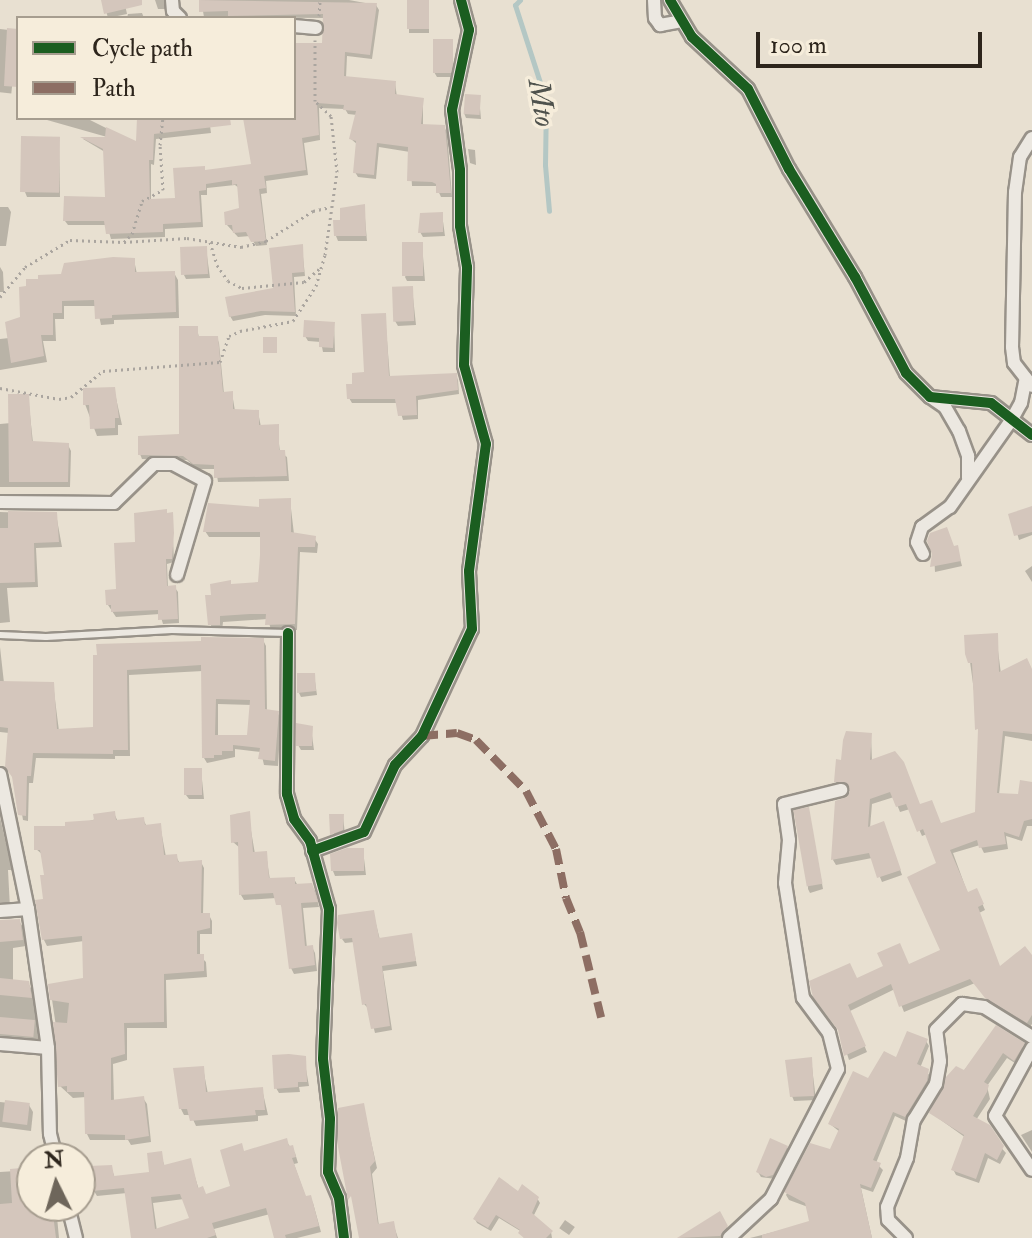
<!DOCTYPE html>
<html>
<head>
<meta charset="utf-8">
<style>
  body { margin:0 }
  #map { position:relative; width:1032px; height:1238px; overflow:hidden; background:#e8e0d1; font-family:"IM FELL Double Pica",serif }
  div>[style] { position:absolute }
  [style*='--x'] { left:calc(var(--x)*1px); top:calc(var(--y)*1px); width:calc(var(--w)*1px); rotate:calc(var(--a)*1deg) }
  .shadow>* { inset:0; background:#0003; transform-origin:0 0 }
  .stream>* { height:5px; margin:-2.5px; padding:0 2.5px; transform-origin:2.5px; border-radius:2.5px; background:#b4c7c4 }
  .building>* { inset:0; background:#d4c6bc; transform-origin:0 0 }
  .path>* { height:3px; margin-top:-1.5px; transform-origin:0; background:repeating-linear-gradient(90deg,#aaa59f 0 2px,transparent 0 6px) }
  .roads { filter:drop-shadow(2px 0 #989289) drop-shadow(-2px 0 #989289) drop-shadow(0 2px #989289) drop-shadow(0 -2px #989289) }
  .service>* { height:6px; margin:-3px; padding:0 3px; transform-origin:3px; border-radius:3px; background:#ece8e1 }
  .minor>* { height:12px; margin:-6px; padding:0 6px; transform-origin:6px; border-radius:6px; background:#ece8e1 }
  .quiet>* { height:8px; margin-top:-4px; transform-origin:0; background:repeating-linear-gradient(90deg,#8d6e63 0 16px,transparent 0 24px) }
  .cycleway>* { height:10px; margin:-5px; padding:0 5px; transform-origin:5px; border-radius:5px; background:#1b5e20 }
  span { translate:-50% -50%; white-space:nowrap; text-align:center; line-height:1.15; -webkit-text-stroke:7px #f6eddb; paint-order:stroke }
  .water-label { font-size:30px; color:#4f524d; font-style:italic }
  .legend { position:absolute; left:16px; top:16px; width:280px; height:104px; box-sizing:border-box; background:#f6eddb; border:2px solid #a69d8f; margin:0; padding:10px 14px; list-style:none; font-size:24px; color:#2d251c }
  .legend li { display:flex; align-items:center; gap:16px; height:40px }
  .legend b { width:40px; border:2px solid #a69d8f }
  .north { position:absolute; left:16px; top:1142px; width:80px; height:80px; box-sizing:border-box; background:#f6eddb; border:2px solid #a69d8f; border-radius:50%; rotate:355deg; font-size:22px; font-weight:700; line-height:32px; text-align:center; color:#2d251c }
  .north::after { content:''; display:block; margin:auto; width:28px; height:36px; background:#6e665b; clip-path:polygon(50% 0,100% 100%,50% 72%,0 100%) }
  .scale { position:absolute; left:756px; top:32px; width:226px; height:36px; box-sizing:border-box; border:4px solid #2d251c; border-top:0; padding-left:10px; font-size:24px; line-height:28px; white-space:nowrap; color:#2d251c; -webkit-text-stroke:6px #f6eddb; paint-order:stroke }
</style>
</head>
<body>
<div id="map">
  <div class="shadow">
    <i style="clip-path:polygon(103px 0,124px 0,127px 14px,108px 18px)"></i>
    <i style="clip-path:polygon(155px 0,167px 0,165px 9px,158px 9px)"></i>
    <i style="clip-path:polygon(201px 0,349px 0,376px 5px,379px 10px,372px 59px,347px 56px,346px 78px,395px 83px,397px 97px,423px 99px,423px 126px,444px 127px,447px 132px,452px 197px,441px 197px,436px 186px,412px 186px,410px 152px,379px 147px,376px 179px,358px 177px,355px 172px,358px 145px,351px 139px,357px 115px,348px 114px,345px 109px,319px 108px,320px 140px,304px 143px,308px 175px,266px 181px,267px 193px,261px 194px,267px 245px,256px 246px,250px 236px,238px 237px,227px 225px,241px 209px,239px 188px,235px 185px,207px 188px,207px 195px,201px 195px,203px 227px,165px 229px,165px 237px,111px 239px,107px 225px,68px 225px,65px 221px,107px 199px,105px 152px,83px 139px,107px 137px,40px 118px,86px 118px,138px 144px,150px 118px,209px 118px,211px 133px,156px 139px,154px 165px,151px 164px,151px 201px,177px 200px,205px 172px,253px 166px,245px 118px,294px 118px,294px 45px,324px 45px,325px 18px,204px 17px)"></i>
    <i style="left:409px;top:0;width:20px;height:33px"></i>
    <i style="clip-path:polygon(142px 13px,144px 18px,127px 18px,128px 14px)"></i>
    <i style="left:0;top:29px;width:18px;height:63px;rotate:6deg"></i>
    <i style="clip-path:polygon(452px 41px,452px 77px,437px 77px,434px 72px)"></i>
    <i style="clip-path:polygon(479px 97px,481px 119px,466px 118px,464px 113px)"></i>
    <i style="clip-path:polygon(59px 139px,60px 197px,27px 197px,25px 192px)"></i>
    <i style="clip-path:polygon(468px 149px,475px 150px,476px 165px,470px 163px)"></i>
    <i style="clip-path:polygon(0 207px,8px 207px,11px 212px,6px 246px,0 246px)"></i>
    <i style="clip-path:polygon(364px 207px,367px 241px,338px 241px,336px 236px)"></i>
    <i style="clip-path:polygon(442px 214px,445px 236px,423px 237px,420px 232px)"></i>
    <i style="clip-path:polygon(422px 244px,425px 281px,407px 281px,405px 277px)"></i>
    <i style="clip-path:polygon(302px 247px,305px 276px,294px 277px,296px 316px,265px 315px,233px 321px,230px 316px,275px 289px)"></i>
    <i style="clip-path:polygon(206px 248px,210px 278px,186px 279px,184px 275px)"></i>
    <i style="clip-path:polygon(134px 260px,137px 274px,174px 273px,178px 280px,179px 318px,114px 320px,114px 324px,101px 325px,97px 306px,64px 306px,64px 319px,55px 319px,56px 341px,43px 341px,47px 362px,0 370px,0 339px,9px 338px,22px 318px,62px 276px)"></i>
    <i style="clip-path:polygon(0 267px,3px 272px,4px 292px,0 292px)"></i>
    <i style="clip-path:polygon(412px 288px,416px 325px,398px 326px,395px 321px)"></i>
    <i style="clip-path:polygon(385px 315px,390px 378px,456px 375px,458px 380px,459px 394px,418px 400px,418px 419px,403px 420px,398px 403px,352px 403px,349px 398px,366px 374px)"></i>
    <i style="clip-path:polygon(334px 324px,335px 352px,323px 352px,321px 342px,308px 341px,305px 336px)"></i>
    <i style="clip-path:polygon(197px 328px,199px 338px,217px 338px,219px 343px,224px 394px,232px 393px,235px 411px,258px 412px,261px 427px,277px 427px,280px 452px,287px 457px,289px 481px,218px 482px,216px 469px,197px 469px,187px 460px,142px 459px,140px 454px,181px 436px)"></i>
    <i style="clip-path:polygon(114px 389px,122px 425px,118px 425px,118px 435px,97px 436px,85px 404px)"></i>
    <i style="clip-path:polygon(28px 396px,33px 443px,68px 445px,71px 451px,70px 487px,0 487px,0 424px,11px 423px)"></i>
    <i style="clip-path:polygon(290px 500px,294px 534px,314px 538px,318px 544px,317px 553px,300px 552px,297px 630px,271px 630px,268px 619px,223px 622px,222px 631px,214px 630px,210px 624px,232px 586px,260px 584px,261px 537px,209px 537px,205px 531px)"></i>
    <i style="clip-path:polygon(1032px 508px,1032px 535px,1019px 540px,1012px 515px)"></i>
    <i style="clip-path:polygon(0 512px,56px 514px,62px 547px,36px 548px,38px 587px,7px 588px,10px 622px,0 623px)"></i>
    <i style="clip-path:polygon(172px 514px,174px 562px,167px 564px,168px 588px,175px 588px,178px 592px,179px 623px,163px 624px,160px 614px,116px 617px,108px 605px,118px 591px,137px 544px)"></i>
    <i style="clip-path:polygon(957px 547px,962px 566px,935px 572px,934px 553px)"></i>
    <i style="clip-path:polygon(1032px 566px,1032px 582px,1025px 571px)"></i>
    <i style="clip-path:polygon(996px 635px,1001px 674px,1032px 672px,1032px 741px,1005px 736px,999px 795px,1019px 796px,1032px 784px,1032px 826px,1027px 826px,1022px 841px,1006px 836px,1008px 849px,984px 853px,980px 845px,953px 853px,968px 894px,979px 896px,985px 910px,979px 913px,1000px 969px,1032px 958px,1032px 1024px,1030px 1027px,990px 1003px,975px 983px,904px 1012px,895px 989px,850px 1011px,867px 1052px,849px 1060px,839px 1029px,856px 980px,909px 966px,943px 951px,938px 864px,927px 834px,922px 836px,910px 809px,900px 812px,894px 797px,872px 804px,870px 828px,886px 829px,902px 875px,882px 882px,872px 858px,836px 865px,833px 860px,852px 792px,849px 786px,839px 787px,836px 782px,843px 762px,871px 735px,872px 761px,941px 825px,977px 814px,980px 734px,970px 662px)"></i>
    <i style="clip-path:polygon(evenodd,263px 640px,266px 646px,267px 712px,277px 712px,281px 718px,278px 766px,264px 765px,261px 752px,235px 749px,235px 757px,207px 763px,204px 758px,203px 671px,129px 675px,130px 756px,115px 756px,115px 759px,36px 758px,33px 783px,29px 783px,28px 821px,23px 820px,9px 733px,0 732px,0 647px,4px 683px,53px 684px,59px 731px,95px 729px,95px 657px,263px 640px,218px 704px,252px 705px,249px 737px,218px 737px,218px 704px)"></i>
    <i style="clip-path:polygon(314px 675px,317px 695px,301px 697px,299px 693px)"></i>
    <i style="clip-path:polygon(311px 728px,314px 750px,301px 750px,298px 745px)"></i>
    <i style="clip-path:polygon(201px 770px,204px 799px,189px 799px,186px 795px)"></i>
    <i style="clip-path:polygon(808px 810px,823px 889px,810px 893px,808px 889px)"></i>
    <i style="clip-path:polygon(114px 813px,118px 822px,143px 819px,147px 827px,160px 825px,166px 857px,176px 856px,180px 864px,201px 862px,204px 868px,203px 915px,209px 915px,212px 921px,212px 934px,200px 934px,200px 956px,206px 962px,207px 977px,166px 980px,167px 1028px,127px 1028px,127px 1060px,113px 1064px,114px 1102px,143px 1098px,147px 1104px,151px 1142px,131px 1145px,128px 1140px,90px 1140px,87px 1134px,86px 1097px,73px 1098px,60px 1086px,59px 1047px,50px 986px,85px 979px,84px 941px,47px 946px,44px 940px,46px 877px,43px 855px,36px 849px,68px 828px)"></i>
    <i style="clip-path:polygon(248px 813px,255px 854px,266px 854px,270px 880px,294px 879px,297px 884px,311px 885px,315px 891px,319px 907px,303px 908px,307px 948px,312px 947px,315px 953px,317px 971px,294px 974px,291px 968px,284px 910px,276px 898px,244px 900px,241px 895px,240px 848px,233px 842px,235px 814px)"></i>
    <i style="clip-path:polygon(331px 816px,343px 816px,345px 835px,335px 839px)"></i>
    <i style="clip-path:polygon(0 817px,12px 870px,8px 870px,10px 908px,0 910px)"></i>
    <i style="clip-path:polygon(363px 850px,366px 875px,335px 876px,333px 871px)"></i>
    <i style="clip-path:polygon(373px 912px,380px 940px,411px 935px,417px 966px,383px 971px,392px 1030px,375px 1033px,369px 1009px,364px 1004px,354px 942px,345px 943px,342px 939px)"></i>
    <i style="clip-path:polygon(0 921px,19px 921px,23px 927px,26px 946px,13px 948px,13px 981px,28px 983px,32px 990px,40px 1043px,0 1039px)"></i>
    <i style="clip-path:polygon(997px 1028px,1026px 1050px,1018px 1065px,1007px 1058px,987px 1086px,990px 1099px,976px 1120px,1006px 1153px,1000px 1164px,988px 1158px,979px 1183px,956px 1175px,953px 1169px,966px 1138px,931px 1113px)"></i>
    <i style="clip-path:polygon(926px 1041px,929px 1046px,920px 1068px,931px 1076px,929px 1087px,908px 1122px,895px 1116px,876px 1163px,883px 1170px,873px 1192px,861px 1188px,872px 1238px,750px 1238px,812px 1222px,808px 1207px,789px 1200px,786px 1195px,811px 1145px,831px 1152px,840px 1132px,830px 1124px,869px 1081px)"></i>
    <i style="clip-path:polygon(304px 1058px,309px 1086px,299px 1087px,300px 1092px,279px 1093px,276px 1088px)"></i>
    <i style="clip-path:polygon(811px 1059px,816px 1100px,794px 1101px,792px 1096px)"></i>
    <i style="clip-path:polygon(203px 1068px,208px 1094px,262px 1089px,268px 1115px,258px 1116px,258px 1121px,196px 1126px,191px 1115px,184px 1115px,181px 1109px)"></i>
    <i style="clip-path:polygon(0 1102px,29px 1105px,33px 1112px,31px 1131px,0 1127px)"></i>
    <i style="clip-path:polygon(363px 1105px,377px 1168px,372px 1174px,379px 1226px,393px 1223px,398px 1238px,362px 1238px)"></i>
    <i style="clip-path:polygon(1032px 1130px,1032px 1152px,1021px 1135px)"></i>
    <i style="clip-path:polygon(evenodd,286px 1141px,295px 1153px,298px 1163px,294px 1164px,306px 1198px,310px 1197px,313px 1203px,321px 1232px,297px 1238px,276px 1238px,270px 1214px,214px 1229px,217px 1238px,133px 1238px,127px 1193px,97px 1196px,94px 1191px,91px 1168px,111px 1167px,115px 1178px,151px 1174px,160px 1153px,165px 1167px,190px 1161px,199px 1190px,206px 1197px,232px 1187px,245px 1152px,286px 1141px,184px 1199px,191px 1219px,157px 1231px,153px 1203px,184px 1199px)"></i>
    <i style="clip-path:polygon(787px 1147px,790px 1152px,776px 1179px,761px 1177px,758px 1172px)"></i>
    <i style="clip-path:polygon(80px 1168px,84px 1174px,85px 1180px,80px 1180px)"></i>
    <i style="clip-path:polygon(32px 1170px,32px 1206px,56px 1206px,59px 1238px,0 1238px,0 1172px)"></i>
    <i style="clip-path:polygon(518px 1194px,537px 1198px,540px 1203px,533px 1217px,551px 1232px,552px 1238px,524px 1238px,522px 1232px,499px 1218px,491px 1231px,477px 1223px,475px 1219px)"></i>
    <i style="clip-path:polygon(720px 1214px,730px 1233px,727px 1238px,679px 1238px)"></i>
    <i style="left:565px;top:1220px;width:12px;height:10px;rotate:35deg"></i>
  </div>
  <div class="stream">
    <i style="--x:520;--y:0;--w:7;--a:135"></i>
    <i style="--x:515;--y:5;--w:101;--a:72.1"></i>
    <i style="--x:546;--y:101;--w:64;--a:90.9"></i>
    <i style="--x:545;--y:165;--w:46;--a:85"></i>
  </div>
  <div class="building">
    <i style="clip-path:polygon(101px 0,142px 0,142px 5px,104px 14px)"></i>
    <i style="clip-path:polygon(199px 0,377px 3px,370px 55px,345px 52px,344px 76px,396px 81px,395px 94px,424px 98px,421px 124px,445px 125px,451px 193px,436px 193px,436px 184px,432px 182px,407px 181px,408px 147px,377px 143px,374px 175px,353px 173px,356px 141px,349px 139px,356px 111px,343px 110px,344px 105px,317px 103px,319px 135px,302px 138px,306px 170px,264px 176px,266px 188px,259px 189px,266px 241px,251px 242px,246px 232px,233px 233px,232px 225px,225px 225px,224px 212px,239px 208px,237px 184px,232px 185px,232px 180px,206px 184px,206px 190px,199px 191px,201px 222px,163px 224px,163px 232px,106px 234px,104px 221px,63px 221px,64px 196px,105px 197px,103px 149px,80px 137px,105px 137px,106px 127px,136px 141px,137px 118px,230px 118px,231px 125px,154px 134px,153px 160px,149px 160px,150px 199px,175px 198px,173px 168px,205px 166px,205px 170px,251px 164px,243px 118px,294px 118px,294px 43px,322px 43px,323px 14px,228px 16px,228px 11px,199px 12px)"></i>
    <i style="left:407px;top:0;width:22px;height:29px"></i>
    <i style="clip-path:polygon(7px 28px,18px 29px,18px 87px,4px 86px)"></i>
    <i style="left:433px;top:39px;width:20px;height:34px"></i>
    <i style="left:465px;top:94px;width:16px;height:20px;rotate:4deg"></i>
    <i style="left:21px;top:136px;width:39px;height:56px;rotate:1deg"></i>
    <i style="clip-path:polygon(365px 204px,366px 236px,334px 236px,333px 220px,340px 220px,340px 208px)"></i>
    <i style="clip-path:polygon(443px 212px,443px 232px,418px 233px,420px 213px)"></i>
    <i style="left:423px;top:242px;width:34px;height:21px;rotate:90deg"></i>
    <i style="clip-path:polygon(303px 244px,304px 272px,292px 273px,295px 312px,261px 311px,229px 317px,225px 297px,273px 288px,269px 248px)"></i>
    <i style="left:207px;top:246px;width:28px;height:27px;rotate:88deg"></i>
    <i style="clip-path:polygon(113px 257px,135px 258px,135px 272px,175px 271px,176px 312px,112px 315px,112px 318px,95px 319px,94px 300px,62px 301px,62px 313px,53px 313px,53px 335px,41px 335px,44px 356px,11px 363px,5px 322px,20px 317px,19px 287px,26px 286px,26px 279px,38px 279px,38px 275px,61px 274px,64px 263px)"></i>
    <i style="left:413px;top:286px;width:35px;height:21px;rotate:88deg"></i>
    <i style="clip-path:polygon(386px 313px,389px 376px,457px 373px,458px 390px,416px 396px,417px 415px,398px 416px,395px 399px,347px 399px,346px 384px,352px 384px,352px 373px,364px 372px,361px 314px)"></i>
    <i style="clip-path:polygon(304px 320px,335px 322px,333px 348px,319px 347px,319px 338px,303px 337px)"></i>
    <i style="clip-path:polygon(179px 326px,198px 326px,198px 336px,218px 336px,223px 392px,233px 391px,233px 409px,259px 410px,259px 425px,279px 424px,279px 450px,285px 450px,287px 476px,214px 478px,214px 465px,193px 464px,183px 456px,138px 455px,138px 436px,179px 434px)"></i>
    <i style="left:263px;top:337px;width:14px;height:16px"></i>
    <i style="clip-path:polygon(115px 387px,119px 418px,115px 418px,115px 428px,90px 429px,89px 405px,83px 405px,83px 388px)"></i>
    <i style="clip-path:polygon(8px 394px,29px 394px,32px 441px,69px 443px,68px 482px,9px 482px)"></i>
    <i style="clip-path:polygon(291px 498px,291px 532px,316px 536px,315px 547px,298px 547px,295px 624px,265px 625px,266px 614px,250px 614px,220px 616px,220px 625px,208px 625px,205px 595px,211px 595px,210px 584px,231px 580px,231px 584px,258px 582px,260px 555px,260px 532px,203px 532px,208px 503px,259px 507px,259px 499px)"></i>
    <i style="clip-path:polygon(1032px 506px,1032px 532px,1014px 536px,1008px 514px)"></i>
    <i style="clip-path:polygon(167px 509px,167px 513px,173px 512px,174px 533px,172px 559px,166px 559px,167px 586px,176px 585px,178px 619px,158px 620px,158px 610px,111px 612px,111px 605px,106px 605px,105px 590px,116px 589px,114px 543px,135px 542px,134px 513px)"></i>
    <i style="clip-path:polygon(8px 511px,57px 512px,59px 542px,34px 543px,35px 582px,0 583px,0 528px,8px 528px)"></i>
    <i style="clip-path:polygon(947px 527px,954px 546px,958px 545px,961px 561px,930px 567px,932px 554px,927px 541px,930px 533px)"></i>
    <i style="clip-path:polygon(998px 633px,999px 672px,1027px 658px,1032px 669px,1032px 734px,1003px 731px,997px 793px,1018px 794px,1020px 780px,1032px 782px,1032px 819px,1024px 821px,1019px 837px,1004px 832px,1006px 844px,979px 848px,977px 840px,950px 850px,968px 892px,977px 888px,984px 904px,978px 907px,1000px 966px,1025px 946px,1032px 955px,1032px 1015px,1027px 1023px,985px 998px,970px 979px,899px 1007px,891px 984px,848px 1005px,866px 1046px,844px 1056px,838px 1030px,813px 997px,809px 981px,850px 963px,857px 978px,883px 966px,877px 953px,900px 943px,909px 964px,940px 950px,907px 877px,936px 863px,923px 829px,917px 832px,906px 804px,896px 807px,890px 792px,870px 799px,868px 827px,884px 821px,901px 870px,877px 878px,869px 853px,831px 860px,835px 801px,847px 797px,850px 792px,844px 782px,834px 782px,836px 759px,841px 760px,843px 740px,846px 731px,872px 733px,870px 760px,895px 751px,904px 762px,920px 804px,932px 800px,941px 823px,975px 812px,978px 729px,975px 730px,972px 663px,968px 663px,965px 654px,964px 635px)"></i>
    <i style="clip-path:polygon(evenodd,201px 637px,264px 638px,265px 709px,279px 711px,275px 761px,258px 759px,260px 748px,233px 745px,233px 751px,222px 751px,222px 755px,214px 755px,214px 758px,202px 758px,201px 665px,127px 670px,128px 750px,113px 750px,113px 754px,33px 753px,31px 776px,27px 776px,26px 816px,18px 815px,12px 777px,5px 767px,8px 728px,0 727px,0 681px,54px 682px,57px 729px,93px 727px,93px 655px,97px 655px,96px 644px,201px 641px,201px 637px,216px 699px,250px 700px,247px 735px,215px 735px,216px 699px)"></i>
    <i style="clip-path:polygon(297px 673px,315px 673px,316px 691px,297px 693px)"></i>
    <i style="clip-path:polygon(296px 723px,313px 726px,312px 746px,296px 746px)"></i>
    <i style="left:184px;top:768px;width:18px;height:27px"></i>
    <i style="left:809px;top:807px;width:78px;height:16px;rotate:80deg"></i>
    <i style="clip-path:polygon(115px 811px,116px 820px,144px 817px,145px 825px,161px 823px,164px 855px,177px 854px,178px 862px,202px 860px,201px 913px,210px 913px,210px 928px,197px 931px,197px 954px,204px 954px,204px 971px,164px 974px,164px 1022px,124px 1023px,125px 1054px,111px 1058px,111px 1100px,144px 1096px,149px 1136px,125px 1140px,125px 1135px,85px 1134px,84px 1092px,67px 1092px,67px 1086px,58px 1087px,53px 1022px,67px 1023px,69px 1003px,50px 1000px,48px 984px,83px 978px,82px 936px,42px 940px,35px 900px,43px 899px,40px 875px,44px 875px,40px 850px,34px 850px,34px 826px,65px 826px,65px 822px,94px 820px,93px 814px)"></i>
    <i style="clip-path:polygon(250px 811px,253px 852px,267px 851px,269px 878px,295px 877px,295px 884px,312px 883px,318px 902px,301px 903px,305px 946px,313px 945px,315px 965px,289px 969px,281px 905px,276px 905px,273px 893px,239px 895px,238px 842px,231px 843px,230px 815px)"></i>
    <i style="clip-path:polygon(329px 814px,344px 814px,343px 830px,330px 835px)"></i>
    <i style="clip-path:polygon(347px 848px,364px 848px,364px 871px,331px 871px,330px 854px)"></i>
    <i style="clip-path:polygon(374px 910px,379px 938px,412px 933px,416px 961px,382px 966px,390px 1026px,371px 1029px,366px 1004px,362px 1005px,352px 938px,340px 939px,337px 923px,338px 915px)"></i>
    <i style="clip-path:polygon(20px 919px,23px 940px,0 942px,0 920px)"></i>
    <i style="clip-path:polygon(0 978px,29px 981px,32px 998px,0 995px)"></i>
    <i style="left:0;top:1017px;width:35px;height:17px;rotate:5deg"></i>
    <i style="clip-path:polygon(996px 1025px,1025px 1043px,1014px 1061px,1003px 1053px,984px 1082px,989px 1085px,987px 1092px,973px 1116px,990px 1125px,1004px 1146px,997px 1160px,985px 1153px,976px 1179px,951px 1170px,964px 1135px,929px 1113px,946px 1077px,956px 1066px,964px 1070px)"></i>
    <i style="clip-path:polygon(907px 1031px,928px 1039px,917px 1064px,929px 1069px,927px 1081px,905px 1117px,893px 1112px,873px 1160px,881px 1163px,871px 1188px,860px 1184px,872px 1238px,762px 1238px,762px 1235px,809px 1221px,805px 1203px,784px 1192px,810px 1143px,830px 1149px,839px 1129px,828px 1124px,853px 1071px,868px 1078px,884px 1051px,896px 1057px)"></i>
    <i style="clip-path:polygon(289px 1054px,306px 1056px,307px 1082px,298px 1082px,298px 1087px,274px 1089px,272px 1055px)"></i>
    <i style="clip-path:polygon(812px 1057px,814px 1096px,790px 1097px,785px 1060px)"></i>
    <i style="clip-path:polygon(204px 1066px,206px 1092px,263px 1087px,265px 1110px,255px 1110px,256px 1115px,190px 1121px,187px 1109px,179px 1109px,173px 1068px)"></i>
    <i style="left:5px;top:1100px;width:25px;height:22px;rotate:7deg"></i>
    <i style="clip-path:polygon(364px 1103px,375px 1161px,370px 1167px,378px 1224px,394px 1221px,397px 1238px,359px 1238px,351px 1196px,348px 1200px,338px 1147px,338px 1108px)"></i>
    <i style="clip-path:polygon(evenodd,287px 1138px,289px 1146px,293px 1145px,296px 1157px,292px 1158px,306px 1196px,311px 1195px,319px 1226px,285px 1235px,286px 1238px,274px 1238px,266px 1208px,212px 1223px,216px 1235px,207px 1238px,131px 1238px,124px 1188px,92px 1191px,89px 1166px,112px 1165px,114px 1176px,149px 1172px,147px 1153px,162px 1151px,164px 1165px,191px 1158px,198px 1188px,203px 1186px,206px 1194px,230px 1186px,220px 1150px,242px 1143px,244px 1151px,287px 1138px,180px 1194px,189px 1218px,155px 1229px,151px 1197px,180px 1194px)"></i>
    <i style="clip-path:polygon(770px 1138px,788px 1146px,773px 1175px,766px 1177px,756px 1172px)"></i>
    <i style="clip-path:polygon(32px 1167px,32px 1206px,52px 1206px,56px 1238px,0 1238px,0 1204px,12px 1203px,10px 1169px)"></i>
    <i style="clip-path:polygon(499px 1177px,518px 1191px,522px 1184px,539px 1197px,532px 1213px,553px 1231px,546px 1238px,524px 1238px,518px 1233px,520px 1230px,496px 1215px,488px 1228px,473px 1219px)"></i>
    <i style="clip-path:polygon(720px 1211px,728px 1226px,720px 1236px,677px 1238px)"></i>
  </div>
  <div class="path">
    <i style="--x:319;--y:16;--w:16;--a:-86"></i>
    <i style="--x:124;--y:242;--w:11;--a:-45"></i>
    <i style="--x:132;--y:234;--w:34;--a:-73"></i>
    <i style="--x:142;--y:201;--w:24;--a:-28"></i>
    <i style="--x:163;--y:190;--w:45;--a:-93.8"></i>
    <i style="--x:160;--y:145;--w:27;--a:-84"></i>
    <i style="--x:210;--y:242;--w:24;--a:73"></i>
    <i style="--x:217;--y:265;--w:19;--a:55"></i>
    <i style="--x:228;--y:281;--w:16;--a:27"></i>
    <i style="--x:242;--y:288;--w:62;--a:-5.5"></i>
    <i style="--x:304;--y:282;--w:23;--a:-41"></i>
    <i style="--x:0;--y:297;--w:39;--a:-50"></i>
    <i style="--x:25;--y:267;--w:52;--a:-31"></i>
    <i style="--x:70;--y:240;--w:54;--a:2.1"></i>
    <i style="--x:124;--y:242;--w:63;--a:-3.6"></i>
    <i style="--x:187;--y:238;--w:55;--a:9.5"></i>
    <i style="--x:241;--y:247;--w:26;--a:-13"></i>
    <i style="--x:266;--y:241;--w:56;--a:-32.6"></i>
    <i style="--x:313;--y:211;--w:18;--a:-13"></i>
    <i style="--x:0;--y:388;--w:60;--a:10.6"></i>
    <i style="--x:59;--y:399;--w:12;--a:-9"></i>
    <i style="--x:71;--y:397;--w:41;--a:-39.1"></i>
    <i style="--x:103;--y:371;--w:117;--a:-4.4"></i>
    <i style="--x:220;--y:362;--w:28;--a:-71"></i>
    <i style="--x:229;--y:336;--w:12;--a:-24"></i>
    <i style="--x:240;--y:331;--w:54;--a:-10.7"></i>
    <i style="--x:293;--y:321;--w:42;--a:-56.7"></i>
    <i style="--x:316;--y:286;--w:32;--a:-74"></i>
    <i style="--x:325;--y:255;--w:84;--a:-81.8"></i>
    <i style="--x:337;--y:172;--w:56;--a:-96.1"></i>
    <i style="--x:331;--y:116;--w:22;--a:-137"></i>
    <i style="--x:315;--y:101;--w:61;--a:-90"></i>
  </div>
  <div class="roads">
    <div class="service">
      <i style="--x:0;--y:635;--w:46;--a:2.5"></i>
      <i style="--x:46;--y:637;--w:126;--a:-3.2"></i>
      <i style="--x:172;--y:630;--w:116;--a:1.5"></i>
    </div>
    <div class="minor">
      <i style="--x:172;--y:0;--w:11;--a:85"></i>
      <i style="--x:173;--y:11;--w:10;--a:45"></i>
      <i style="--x:654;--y:0;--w:18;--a:87"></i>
      <i style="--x:655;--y:18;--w:9;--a:54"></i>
      <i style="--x:660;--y:25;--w:22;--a:-10"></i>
      <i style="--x:670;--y:0;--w:43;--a:59.3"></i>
      <i style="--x:692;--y:37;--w:76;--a:42.9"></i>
      <i style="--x:748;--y:89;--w:90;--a:62.9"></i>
      <i style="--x:789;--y:169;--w:127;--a:58.6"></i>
      <i style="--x:855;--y:277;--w:109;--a:62"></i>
      <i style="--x:906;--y:373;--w:34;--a:45"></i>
      <i style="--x:930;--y:397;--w:61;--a:5.6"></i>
      <i style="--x:991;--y:403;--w:52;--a:38"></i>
      <i style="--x:294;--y:26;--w:22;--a:5"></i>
      <i style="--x:1032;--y:138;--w:22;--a:122"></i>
      <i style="--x:1020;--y:157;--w:35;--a:98"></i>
      <i style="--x:1015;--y:192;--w:155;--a:91.1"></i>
      <i style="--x:1012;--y:347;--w:16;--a:83"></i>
      <i style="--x:1014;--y:363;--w:29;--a:52"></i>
      <i style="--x:932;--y:398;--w:16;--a:35"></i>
      <i style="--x:945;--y:407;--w:28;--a:60"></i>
      <i style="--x:959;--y:431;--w:27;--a:70"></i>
      <i style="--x:968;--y:456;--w:22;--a:90"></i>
      <i style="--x:0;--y:502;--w:114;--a:0.5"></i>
      <i style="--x:114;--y:503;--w:56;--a:-44.3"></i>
      <i style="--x:154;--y:464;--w:19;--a:0"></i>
      <i style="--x:173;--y:464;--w:36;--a:28"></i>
      <i style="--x:205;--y:481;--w:98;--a:106.6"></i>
      <i style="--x:923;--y:554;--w:13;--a:-117"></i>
      <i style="--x:917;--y:542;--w:16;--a:-72"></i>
      <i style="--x:922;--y:527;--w:34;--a:-36"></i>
      <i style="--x:950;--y:507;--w:108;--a:-54.8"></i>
      <i style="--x:1012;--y:419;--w:18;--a:-61"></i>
      <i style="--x:1021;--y:403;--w:25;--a:-79"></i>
      <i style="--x:288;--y:633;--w:161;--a:90.4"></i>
      <i style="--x:287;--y:794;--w:26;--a:74"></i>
      <i style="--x:294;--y:819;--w:27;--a:54"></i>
      <i style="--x:310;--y:841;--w:71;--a:74.4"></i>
      <i style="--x:329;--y:909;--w:150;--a:92.3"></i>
      <i style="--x:323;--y:1059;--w:60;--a:83.3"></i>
      <i style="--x:330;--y:1119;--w:53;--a:92.2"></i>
      <i style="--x:328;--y:1172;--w:28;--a:67"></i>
      <i style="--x:339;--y:1198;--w:40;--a:82.9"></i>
      <i style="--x:0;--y:774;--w:138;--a:78.3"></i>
      <i style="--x:28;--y:909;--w:140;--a:81.8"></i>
      <i style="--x:48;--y:1048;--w:86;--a:88.7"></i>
      <i style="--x:50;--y:1134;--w:25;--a:76"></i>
      <i style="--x:312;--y:851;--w:55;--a:-20.1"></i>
      <i style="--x:364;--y:832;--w:74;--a:-65.2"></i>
      <i style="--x:395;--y:765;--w:40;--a:-47"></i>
      <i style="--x:422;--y:736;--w:118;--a:-65"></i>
      <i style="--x:472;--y:629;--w:58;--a:-93"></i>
      <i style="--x:469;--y:571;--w:128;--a:-82.4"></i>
      <i style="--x:486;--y:444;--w:82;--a:-105.6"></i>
      <i style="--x:464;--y:365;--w:98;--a:-88.2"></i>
      <i style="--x:467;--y:267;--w:42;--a:-99.7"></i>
      <i style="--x:460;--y:226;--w:56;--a:-90"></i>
      <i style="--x:460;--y:170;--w:61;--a:-97.6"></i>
      <i style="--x:452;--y:110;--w:82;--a:-78"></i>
      <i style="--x:469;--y:30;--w:31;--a:-105"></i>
      <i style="--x:0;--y:911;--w:28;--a:-4"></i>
      <i style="--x:0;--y:1044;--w:48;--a:4.8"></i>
      <i style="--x:1032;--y:1048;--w:77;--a:118.6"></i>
      <i style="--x:995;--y:1116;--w:65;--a:55.6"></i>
      <i style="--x:68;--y:1206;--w:33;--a:76"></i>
      <i style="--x:729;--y:1238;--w:57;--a:-42.9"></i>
      <i style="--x:771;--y:1199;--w:146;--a:-62.7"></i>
      <i style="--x:838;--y:1069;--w:37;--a:-104"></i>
      <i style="--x:829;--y:1033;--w:44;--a:-126.6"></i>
      <i style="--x:803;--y:998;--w:116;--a:-98.9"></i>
      <i style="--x:785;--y:883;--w:43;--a:-84.7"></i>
      <i style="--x:789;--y:840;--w:36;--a:-98"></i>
      <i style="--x:784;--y:804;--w:59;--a:-13.8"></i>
      <i style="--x:906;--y:1238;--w:25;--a:-135"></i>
      <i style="--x:888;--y:1220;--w:13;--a:-94"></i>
      <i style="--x:887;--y:1207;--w:53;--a:-67.8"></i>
      <i style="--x:907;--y:1158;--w:39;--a:-80"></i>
      <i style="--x:914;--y:1120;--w:42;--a:-58.6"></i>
      <i style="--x:936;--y:1084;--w:23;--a:-80"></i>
      <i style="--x:940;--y:1061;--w:31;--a:-97"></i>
      <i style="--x:936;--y:1030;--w:37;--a:-45"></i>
      <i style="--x:962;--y:1004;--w:22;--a:8"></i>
      <i style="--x:984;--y:1007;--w:57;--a:32"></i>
    </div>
  </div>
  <div class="quiet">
    <i style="--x:422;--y:736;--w:35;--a:-5"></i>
    <i style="--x:457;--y:733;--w:20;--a:20"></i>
    <i style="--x:476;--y:740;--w:71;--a:45.6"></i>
    <i style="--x:526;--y:791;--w:65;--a:62.7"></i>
    <i style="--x:556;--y:849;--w:50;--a:78.5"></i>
    <i style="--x:566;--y:898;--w:37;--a:68"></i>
    <i style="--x:580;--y:932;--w:88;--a:76.1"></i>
  </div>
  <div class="cycleway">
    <i style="--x:670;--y:0;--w:43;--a:59.3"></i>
    <i style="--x:692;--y:37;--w:76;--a:42.9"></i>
    <i style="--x:748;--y:89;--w:90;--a:62.9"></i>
    <i style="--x:789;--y:169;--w:127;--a:58.6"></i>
    <i style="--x:855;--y:277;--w:109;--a:62"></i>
    <i style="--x:906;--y:373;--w:34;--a:45"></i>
    <i style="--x:930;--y:397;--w:61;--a:5.6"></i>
    <i style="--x:991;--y:403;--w:52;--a:38"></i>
    <i style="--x:288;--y:633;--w:161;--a:90.4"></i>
    <i style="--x:287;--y:794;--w:26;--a:74"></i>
    <i style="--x:294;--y:819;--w:27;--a:54"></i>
    <i style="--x:310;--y:841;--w:71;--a:74.4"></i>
    <i style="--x:329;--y:909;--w:150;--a:92.3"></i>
    <i style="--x:323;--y:1059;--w:60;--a:83.3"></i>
    <i style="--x:330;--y:1119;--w:53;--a:92.2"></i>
    <i style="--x:328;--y:1172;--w:28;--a:67"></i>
    <i style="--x:339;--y:1198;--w:40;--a:82.9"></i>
    <i style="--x:312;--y:851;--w:55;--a:-20.1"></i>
    <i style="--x:364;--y:832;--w:74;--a:-65.2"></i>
    <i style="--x:395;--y:765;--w:40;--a:-47"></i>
    <i style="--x:422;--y:736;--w:118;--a:-65"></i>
    <i style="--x:472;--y:629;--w:58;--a:-93"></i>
    <i style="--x:469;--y:571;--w:128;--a:-82.4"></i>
    <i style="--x:486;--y:444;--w:82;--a:-105.6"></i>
    <i style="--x:464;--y:365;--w:98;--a:-88.2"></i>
    <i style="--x:467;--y:267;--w:42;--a:-99.7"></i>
    <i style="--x:460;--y:226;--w:56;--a:-90"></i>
    <i style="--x:460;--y:170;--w:61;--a:-97.6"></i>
    <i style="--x:452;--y:110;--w:82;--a:-78"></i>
    <i style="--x:469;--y:30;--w:31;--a:-105"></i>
  </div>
  <div class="water-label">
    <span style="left:541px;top:103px;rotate:81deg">Mto</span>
  </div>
  <ul class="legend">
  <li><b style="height:10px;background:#1b5e20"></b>Cycle path</li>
  <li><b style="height:10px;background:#8d6e63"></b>Path</li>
  </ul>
  <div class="north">N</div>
  <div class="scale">100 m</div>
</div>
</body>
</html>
